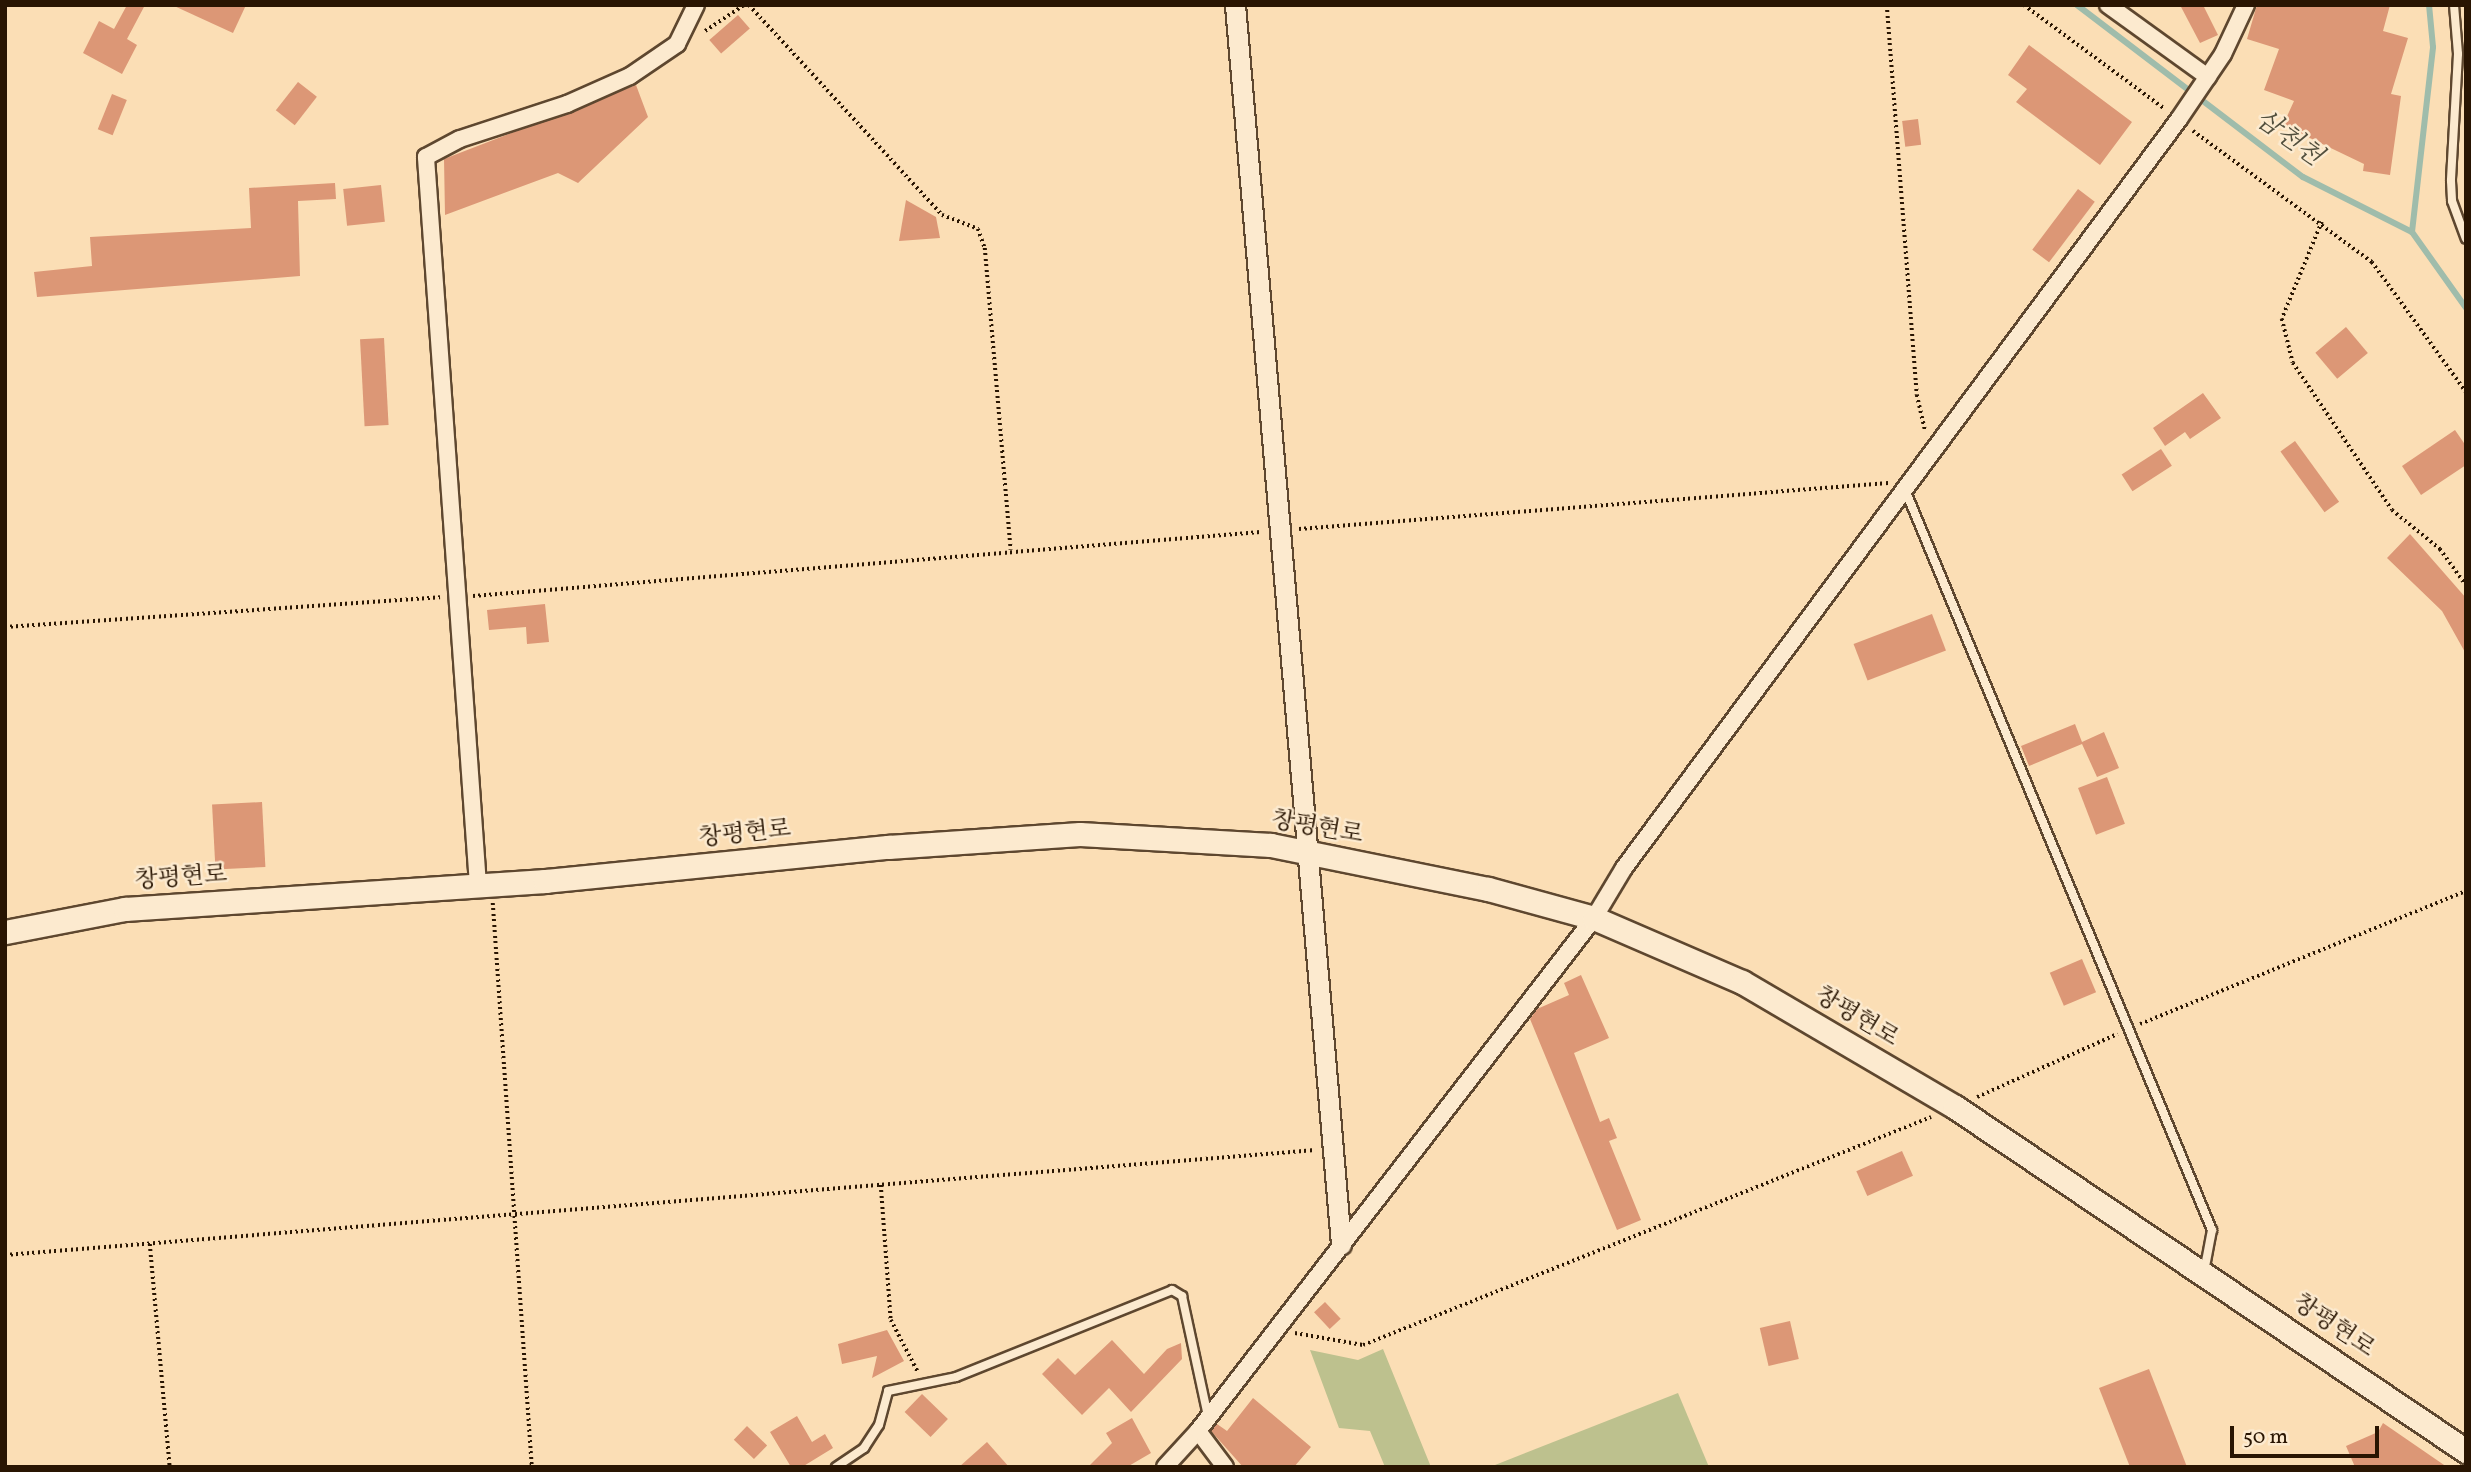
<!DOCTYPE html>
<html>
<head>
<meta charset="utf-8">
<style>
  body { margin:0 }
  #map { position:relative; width:2471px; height:1472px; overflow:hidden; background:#fbdeb5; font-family:Vollkorn,"Noto Serif KR",serif }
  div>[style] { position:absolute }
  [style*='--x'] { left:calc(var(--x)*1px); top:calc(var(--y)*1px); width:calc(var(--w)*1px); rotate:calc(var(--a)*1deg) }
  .green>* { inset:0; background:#bdc18e }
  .stream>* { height:6px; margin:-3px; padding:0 3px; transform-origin:3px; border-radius:3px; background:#9fbcab }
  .building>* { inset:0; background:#dc9776; transform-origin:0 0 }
  .path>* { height:3.5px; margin-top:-1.75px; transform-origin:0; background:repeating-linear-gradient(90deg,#291502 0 2px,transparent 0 5.5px) }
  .roads { filter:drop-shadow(2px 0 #5e472f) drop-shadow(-2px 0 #5e472f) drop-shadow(0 2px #5e472f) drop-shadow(0 -2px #5e472f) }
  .service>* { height:8px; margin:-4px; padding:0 4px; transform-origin:4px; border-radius:4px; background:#fceacf }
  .minor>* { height:16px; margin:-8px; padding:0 8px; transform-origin:8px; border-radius:8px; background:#fceacf }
  .tertiary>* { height:19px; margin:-9.5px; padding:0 9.5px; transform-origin:9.5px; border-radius:9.5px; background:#fceacf }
  .secondary>* { height:23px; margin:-11.5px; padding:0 11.5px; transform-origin:11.5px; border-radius:11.5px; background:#fceacf }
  span { translate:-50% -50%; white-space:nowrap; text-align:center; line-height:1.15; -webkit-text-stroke:5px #fceacf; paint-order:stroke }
  .street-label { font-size:24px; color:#291502 }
  .water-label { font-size:26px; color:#524f3d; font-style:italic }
  .frame { position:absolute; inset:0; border:7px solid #291502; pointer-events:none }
  .scale { position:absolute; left:2230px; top:1426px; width:149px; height:32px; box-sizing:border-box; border:4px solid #291502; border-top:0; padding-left:9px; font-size:21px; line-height:24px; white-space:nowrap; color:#291502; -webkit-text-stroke:5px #fceacf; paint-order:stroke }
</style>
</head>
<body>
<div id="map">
  <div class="green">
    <i style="clip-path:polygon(1383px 1349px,1431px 1467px,1385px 1467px,1370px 1431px,1339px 1428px,1310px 1350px,1358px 1360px)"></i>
    <i style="clip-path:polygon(1678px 1393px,1709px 1467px,1490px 1467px)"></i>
  </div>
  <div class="stream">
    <i style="--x:2077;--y:5;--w:284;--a:37.3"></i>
    <i style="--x:2303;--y:177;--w:122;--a:26.8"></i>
    <i style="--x:2412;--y:232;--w:93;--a:54.6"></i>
    <i style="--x:2412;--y:232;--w:186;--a:-83.5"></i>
    <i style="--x:2433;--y:47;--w:42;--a:-95.4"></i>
  </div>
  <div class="building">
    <i style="clip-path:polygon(127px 5px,145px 5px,127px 39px,137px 45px,122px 74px,83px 53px,99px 21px,114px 29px)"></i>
    <i style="clip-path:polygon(172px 5px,246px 5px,233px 33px)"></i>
    <i style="clip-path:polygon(2180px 5px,2203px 5px,2218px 35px,2200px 43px)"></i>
    <i style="clip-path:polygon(2257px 5px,2390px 5px,2383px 31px,2408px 38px,2391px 94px,2401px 96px,2390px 175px,2363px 171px,2364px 164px,2283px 125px,2294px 101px,2264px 90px,2279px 49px,2247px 39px)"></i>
    <i style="left:738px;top:15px;width:18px;height:38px;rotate:49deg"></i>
    <i style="clip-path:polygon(2029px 45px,2132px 122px,2100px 165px,2016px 102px,2027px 89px,2008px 75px)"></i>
    <i style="left:298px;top:82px;width:24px;height:36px;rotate:38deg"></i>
    <i style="clip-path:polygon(636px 85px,648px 117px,578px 183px,558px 173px,445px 215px,444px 159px)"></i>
    <i style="left:112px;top:94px;width:16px;height:38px;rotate:22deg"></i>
    <i style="left:1918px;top:119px;width:26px;height:16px;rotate:83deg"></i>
    <i style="clip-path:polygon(335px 183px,336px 199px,298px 201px,300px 276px,37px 297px,34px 272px,92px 266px,90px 237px,251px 228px,249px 188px)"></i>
    <i style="left:381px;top:185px;width:37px;height:38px;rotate:84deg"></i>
    <i style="left:2078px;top:189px;width:21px;height:76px;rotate:37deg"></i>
    <i style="clip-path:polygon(906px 200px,936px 217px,940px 238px,899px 241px)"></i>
    <i style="left:2346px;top:327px;width:34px;height:40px;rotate:50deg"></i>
    <i style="left:384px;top:338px;width:87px;height:24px;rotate:87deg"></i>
    <i style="clip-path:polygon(2203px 393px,2221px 418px,2190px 439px,2185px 432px,2165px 446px,2153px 428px)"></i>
    <i style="clip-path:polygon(2455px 430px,2466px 446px,2466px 465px,2421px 495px,2402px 466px)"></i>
    <i style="left:2295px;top:441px;width:75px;height:18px;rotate:54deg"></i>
    <i style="left:2161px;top:449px;width:20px;height:47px;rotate:57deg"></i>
    <i style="clip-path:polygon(2410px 534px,2466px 598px,2466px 654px,2442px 611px,2387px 558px)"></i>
    <i style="clip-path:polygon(545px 604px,549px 642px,527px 644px,526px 627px,489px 630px,487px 610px)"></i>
    <i style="left:1932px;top:614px;width:39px;height:84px;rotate:69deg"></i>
    <i style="clip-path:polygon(2075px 724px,2082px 742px,2104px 732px,2119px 768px,2097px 777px,2082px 744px,2029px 766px,2021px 746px)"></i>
    <i style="left:2107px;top:777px;width:50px;height:31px;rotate:69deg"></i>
    <i style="left:262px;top:802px;width:65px;height:50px;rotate:87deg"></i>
    <i style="left:2082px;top:959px;width:36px;height:35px;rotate:67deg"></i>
    <i style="clip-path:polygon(1581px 975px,1609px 1038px,1574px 1053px,1600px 1122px,1609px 1118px,1617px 1138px,1609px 1141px,1641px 1220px,1617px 1230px,1530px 1019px,1537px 1009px,1569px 995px,1564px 983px)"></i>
    <i style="left:1902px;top:1151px;width:27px;height:50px;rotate:66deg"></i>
    <i style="left:1325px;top:1302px;width:23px;height:15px;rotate:47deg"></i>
    <i style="left:1790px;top:1321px;width:39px;height:31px;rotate:77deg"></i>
    <i style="clip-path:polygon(887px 1330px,904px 1361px,872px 1378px,877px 1356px,842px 1364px,838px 1344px)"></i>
    <i style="clip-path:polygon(1112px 1340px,1144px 1374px,1167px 1349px,1181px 1343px,1182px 1359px,1131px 1412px,1109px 1388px,1082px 1415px,1042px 1374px,1058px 1358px,1075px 1375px)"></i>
    <i style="clip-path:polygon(2149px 1369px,2187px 1467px,2130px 1467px,2099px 1388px)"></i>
    <i style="left:922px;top:1394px;width:36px;height:25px;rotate:44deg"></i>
    <i style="clip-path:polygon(1253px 1398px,1311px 1447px,1294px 1467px,1243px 1467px,1211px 1431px,1217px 1424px,1227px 1431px)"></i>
    <i style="clip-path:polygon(797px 1416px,812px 1442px,825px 1434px,833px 1448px,802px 1467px,791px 1467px,770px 1432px)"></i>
    <i style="clip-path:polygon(1132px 1418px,1151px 1453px,1127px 1467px,1088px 1467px,1112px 1443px,1106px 1433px)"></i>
    <i style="clip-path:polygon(2383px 1423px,2447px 1467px,2355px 1467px,2346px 1446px,2378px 1432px)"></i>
    <i style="left:747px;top:1426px;width:28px;height:19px;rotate:44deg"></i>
    <i style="clip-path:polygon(987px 1442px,1009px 1467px,959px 1467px)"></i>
  </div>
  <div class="path">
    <i style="--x:749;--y:5;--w:285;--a:47.4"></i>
    <i style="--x:942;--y:215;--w:39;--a:21"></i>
    <i style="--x:978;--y:229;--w:20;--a:70"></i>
    <i style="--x:985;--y:248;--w:303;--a:85.1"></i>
    <i style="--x:1887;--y:5;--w:391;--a:85.6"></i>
    <i style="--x:1917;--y:395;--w:37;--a:77"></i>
    <i style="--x:2024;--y:5;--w:175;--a:36.4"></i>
    <i style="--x:705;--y:31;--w:47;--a:-33.7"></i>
    <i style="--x:2193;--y:131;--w:222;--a:36.2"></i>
    <i style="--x:2372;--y:262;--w:160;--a:54.1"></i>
    <i style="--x:2322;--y:222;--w:105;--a:112.4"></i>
    <i style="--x:2282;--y:319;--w:45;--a:76"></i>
    <i style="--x:2293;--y:363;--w:177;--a:56"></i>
    <i style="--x:2392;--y:510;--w:62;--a:39.1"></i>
    <i style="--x:2440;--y:549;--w:44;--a:54.2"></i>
    <i style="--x:1299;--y:529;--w:591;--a:-4.47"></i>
    <i style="--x:473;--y:596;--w:790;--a:-4.65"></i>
    <i style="--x:5;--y:627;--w:436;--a:-3.9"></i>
    <i style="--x:493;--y:903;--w:565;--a:86.04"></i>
    <i style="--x:2140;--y:1024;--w:352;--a:-22.2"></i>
    <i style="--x:1977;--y:1097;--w:154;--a:-24.2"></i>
    <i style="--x:881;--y:1185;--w:135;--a:85.8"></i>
    <i style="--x:891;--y:1320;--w:59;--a:62.6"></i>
    <i style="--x:150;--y:1244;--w:224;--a:84.9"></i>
    <i style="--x:5;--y:1255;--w:1314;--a:-4.58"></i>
    <i style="--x:1295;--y:1333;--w:69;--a:10"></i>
    <i style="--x:1363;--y:1345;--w:612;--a:-21.87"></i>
  </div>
  <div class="roads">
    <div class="service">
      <i style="--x:2454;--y:5;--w:49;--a:85.3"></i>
      <i style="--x:2458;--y:54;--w:127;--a:93.2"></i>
      <i style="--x:2451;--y:181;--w:20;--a:87"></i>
      <i style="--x:2452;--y:201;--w:40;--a:69.8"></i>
      <i style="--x:1906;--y:492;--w:799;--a:67.48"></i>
      <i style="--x:2212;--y:1230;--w:43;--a:100.8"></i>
      <i style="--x:836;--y:1467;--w:34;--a:-34"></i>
      <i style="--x:864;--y:1448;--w:27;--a:-57"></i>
      <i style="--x:879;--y:1425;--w:35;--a:-75"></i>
      <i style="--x:888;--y:1391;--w:69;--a:-11.6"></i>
      <i style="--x:956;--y:1377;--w:233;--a:-21.9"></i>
      <i style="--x:1172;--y:1290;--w:12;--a:31"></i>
      <i style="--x:1182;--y:1296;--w:123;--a:77.8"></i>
    </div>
    <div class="minor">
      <i style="--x:2108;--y:5;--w:123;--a:35.8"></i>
      <i style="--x:478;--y:885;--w:730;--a:-94.09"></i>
      <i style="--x:426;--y:157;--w:38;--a:-28"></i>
      <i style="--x:460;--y:139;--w:113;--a:-18.1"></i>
      <i style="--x:567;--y:104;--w:69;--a:-24"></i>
      <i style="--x:630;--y:76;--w:57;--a:-34.2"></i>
      <i style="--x:677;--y:44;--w:43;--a:-64"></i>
      <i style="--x:1198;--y:1431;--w:45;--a:53.1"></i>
      <i style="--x:1165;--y:1467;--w:49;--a:-47.5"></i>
      <i style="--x:1198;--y:1431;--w:648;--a:-52.33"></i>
      <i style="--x:1594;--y:918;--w:58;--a:-59"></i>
      <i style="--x:1624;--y:868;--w:932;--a:-53.46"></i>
      <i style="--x:2179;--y:119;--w:78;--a:-55.9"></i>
      <i style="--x:2223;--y:54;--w:54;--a:-64.9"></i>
    </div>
    <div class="tertiary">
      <i style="--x:1235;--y:5;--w:1244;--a:85.11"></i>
    </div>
    <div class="secondary">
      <i style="--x:5;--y:932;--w:122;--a:-10.9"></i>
      <i style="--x:125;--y:909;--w:421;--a:-3.8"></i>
      <i style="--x:545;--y:881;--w:345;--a:-5.7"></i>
      <i style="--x:888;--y:847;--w:192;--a:-3.9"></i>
      <i style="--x:1080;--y:834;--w:191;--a:3.3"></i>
      <i style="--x:1271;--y:845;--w:221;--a:11.5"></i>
      <i style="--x:1488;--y:889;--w:110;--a:15.3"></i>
      <i style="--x:1594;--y:918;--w:161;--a:23.4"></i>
      <i style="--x:1742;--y:982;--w:247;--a:30.4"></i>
      <i style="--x:1955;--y:1107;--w:616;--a:33.95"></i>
    </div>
  </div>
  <div class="street-label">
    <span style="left:1317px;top:829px;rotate:10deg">창평현로</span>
    <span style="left:745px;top:835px;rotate:-6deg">창평현로</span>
    <span style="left:181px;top:879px;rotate:-4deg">창평현로</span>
    <span style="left:1856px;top:1018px;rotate:31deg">창평현로</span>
    <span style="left:2333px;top:1327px;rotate:34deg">창평현로</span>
  </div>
  <div class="water-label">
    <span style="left:2288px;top:139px;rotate:36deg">삼천천</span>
  </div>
  <div class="frame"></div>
  <div class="scale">50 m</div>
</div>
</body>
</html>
